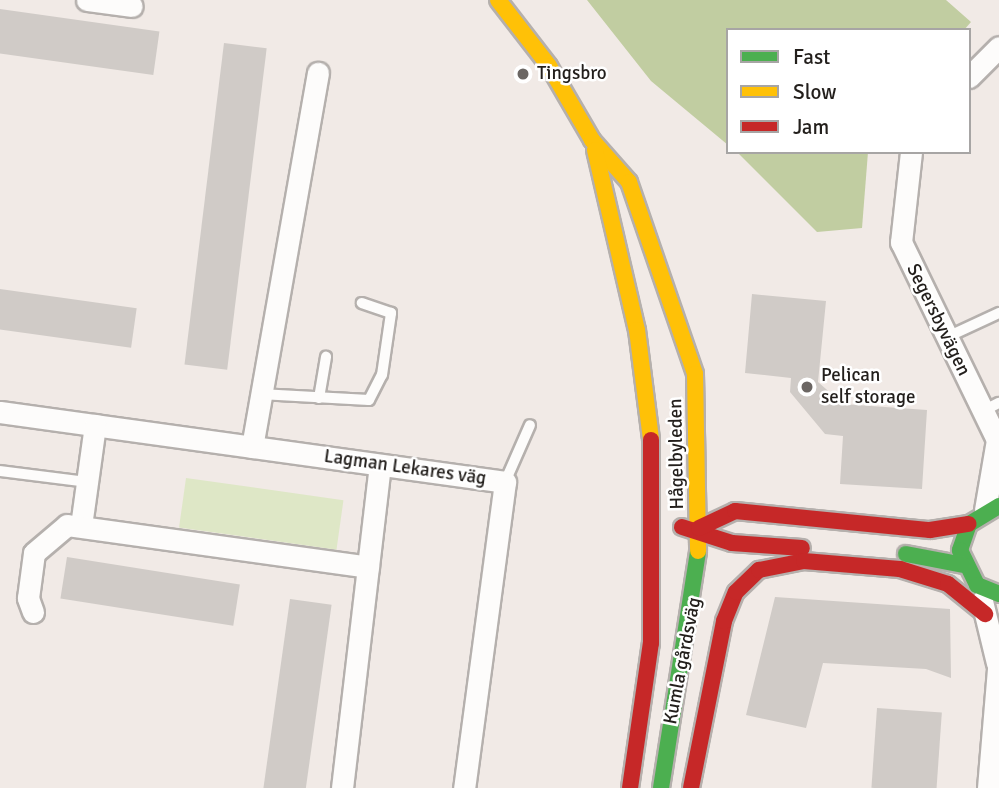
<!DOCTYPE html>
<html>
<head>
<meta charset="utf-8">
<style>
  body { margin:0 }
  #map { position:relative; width:999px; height:788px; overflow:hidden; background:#f1eae6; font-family:Signika,sans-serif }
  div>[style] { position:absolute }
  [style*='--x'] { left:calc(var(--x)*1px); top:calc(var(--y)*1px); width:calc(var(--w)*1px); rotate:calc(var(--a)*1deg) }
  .green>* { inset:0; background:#dee7c6; transform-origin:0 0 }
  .forest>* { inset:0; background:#c1cda1 }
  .building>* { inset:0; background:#d0cbc7; transform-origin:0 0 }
  .roads { filter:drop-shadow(2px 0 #b5b0ad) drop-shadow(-2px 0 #b5b0ad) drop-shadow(0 2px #b5b0ad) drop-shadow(0 -2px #b5b0ad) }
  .lane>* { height:10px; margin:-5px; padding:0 5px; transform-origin:5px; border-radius:5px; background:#fdfcfb }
  .street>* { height:21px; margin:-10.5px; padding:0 10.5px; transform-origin:10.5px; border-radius:10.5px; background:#fdfcfb }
  .fast>* { height:16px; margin:-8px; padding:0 8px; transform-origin:8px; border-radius:8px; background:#4caf50 }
  .slow>* { height:16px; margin:-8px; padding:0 8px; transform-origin:8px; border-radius:8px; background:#ffc107 }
  .jam>* { height:16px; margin:-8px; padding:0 8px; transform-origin:8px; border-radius:8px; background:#c62828 }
  .dots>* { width:19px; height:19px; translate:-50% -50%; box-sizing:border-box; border:4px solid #fff; border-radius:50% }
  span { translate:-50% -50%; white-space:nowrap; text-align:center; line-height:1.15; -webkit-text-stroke:5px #fff; paint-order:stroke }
  .poi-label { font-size:19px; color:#231f1c }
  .left { translate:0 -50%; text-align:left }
  .street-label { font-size:19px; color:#231f1c }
  .legend { position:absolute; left:726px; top:28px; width:245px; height:126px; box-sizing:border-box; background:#fff; border:2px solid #a7a5a4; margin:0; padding:9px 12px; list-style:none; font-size:21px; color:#231f1c }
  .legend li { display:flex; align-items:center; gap:14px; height:35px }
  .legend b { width:35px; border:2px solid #a7a5a4 }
</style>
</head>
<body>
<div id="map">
  <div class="green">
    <i style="left:186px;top:478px;width:159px;height:50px;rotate:8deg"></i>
  </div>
  <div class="forest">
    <i style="clip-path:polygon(587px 0,946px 0,971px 22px,964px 30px,728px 30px,728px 145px,651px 81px)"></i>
    <i style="clip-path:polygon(737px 152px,868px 152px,862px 228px,817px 232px)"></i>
  </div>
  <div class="building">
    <i style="left:0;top:9px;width:161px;height:44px;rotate:8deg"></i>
    <i style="left:224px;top:43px;width:43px;height:324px;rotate:7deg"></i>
    <i style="left:0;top:289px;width:138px;height:40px;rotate:8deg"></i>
    <i style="clip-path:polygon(752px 294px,826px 301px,818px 382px,843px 404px,927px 410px,922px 489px,840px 484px,843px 436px,825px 434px,790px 392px,791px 378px,745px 373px)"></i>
    <i style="left:67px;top:557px;width:175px;height:42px;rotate:9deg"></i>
    <i style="clip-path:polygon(775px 597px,950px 609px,951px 678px,926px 669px,823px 663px,806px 728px,746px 715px)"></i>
    <i style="left:290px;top:599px;width:42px;height:191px;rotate:8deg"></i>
    <i style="left:877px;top:708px;width:65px;height:80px;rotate:4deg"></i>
  </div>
  <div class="roads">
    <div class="lane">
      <i style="--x:945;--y:338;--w:60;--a:-24.8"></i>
      <i style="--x:260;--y:394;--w:109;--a:3.2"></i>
      <i style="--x:369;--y:400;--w:28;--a:-63"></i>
      <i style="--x:382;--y:375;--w:63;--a:-81.7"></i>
      <i style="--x:391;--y:313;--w:31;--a:-161"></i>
      <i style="--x:319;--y:398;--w:42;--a:-80.3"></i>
      <i style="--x:983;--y:411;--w:18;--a:-27"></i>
      <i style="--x:0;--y:471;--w:88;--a:7.2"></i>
      <i style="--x:505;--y:482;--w:62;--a:-66.3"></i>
    </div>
    <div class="street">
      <i style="--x:87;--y:0;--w:45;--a:7.6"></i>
      <i style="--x:969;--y:77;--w:42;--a:-45"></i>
      <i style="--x:911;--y:152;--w:91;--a:96.3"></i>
      <i style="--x:901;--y:242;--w:225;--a:64.1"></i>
      <i style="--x:0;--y:412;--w:510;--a:7.89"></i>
      <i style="--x:505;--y:482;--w:309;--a:97.6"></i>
      <i style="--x:252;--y:447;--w:380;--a:-80"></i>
      <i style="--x:985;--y:510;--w:71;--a:-80.3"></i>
      <i style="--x:81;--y:526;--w:102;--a:-82.1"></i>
      <i style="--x:982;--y:601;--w:64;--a:76.4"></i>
      <i style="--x:33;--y:612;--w:15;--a:-110"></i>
      <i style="--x:28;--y:598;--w:45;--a:-82.4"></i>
      <i style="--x:34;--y:553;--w:43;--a:-40.3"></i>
      <i style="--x:67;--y:525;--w:304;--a:7.9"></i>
      <i style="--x:342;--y:788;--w:325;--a:-83.3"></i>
      <i style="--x:988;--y:788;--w:132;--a:-85.2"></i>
    </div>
    <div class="fast">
      <i style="--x:999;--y:506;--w:35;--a:149"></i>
      <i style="--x:969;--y:524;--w:28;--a:109"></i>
      <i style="--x:960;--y:550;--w:39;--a:64"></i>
      <i style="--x:977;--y:585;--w:24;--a:22"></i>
      <i style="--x:906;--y:554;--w:58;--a:10.9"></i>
      <i style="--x:661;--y:788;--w:240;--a:-81.1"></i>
    </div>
    <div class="slow">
      <i style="--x:498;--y:0;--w:83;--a:52.3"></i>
      <i style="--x:549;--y:66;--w:86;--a:59.8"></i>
      <i style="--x:592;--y:140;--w:56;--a:48.6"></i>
      <i style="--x:629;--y:182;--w:203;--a:71"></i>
      <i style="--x:695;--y:374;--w:177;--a:89"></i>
      <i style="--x:595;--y:150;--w:185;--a:76.9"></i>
      <i style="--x:637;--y:330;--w:111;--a:82.7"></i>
    </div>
    <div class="jam">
      <i style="--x:682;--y:527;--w:52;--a:17.7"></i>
      <i style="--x:732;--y:543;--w:70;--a:4.1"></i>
      <i style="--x:699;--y:528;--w:40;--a:-25"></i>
      <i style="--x:735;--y:511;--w:196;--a:5.6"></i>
      <i style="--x:930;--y:530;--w:39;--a:-9"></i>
      <i style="--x:630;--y:788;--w:147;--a:-81.8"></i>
      <i style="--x:651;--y:643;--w:203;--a:-90"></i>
      <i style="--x:691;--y:788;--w:170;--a:-78.8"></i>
      <i style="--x:724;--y:621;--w:31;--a:-68"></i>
      <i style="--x:736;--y:592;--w:32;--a:-44"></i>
      <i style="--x:759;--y:570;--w:46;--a:-11.3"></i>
      <i style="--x:804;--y:561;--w:96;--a:4.8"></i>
      <i style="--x:900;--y:569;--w:50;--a:17.4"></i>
      <i style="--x:948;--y:584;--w:48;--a:39"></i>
    </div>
  </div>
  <div class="dots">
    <i style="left:523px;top:74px;background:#6b6663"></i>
    <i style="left:807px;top:387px;background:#6b6663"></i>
  </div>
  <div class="poi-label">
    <span class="left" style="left:537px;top:74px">Tingsbro</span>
    <span class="left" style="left:821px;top:387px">Pelican<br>self storage</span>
  </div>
  <div class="street-label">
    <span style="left:938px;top:320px;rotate:64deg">Segersbyvägen</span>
    <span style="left:677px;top:454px;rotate:-91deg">Hågelbyleden</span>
    <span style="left:405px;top:468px;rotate:8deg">Lagman Lekares väg</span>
    <span style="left:683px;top:661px;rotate:-79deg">Kumla gårdsväg</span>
  </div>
  <ul class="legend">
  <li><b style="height:9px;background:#4caf50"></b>Fast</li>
  <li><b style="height:9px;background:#ffc107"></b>Slow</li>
  <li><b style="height:9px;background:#c62828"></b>Jam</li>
  </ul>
</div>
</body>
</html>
